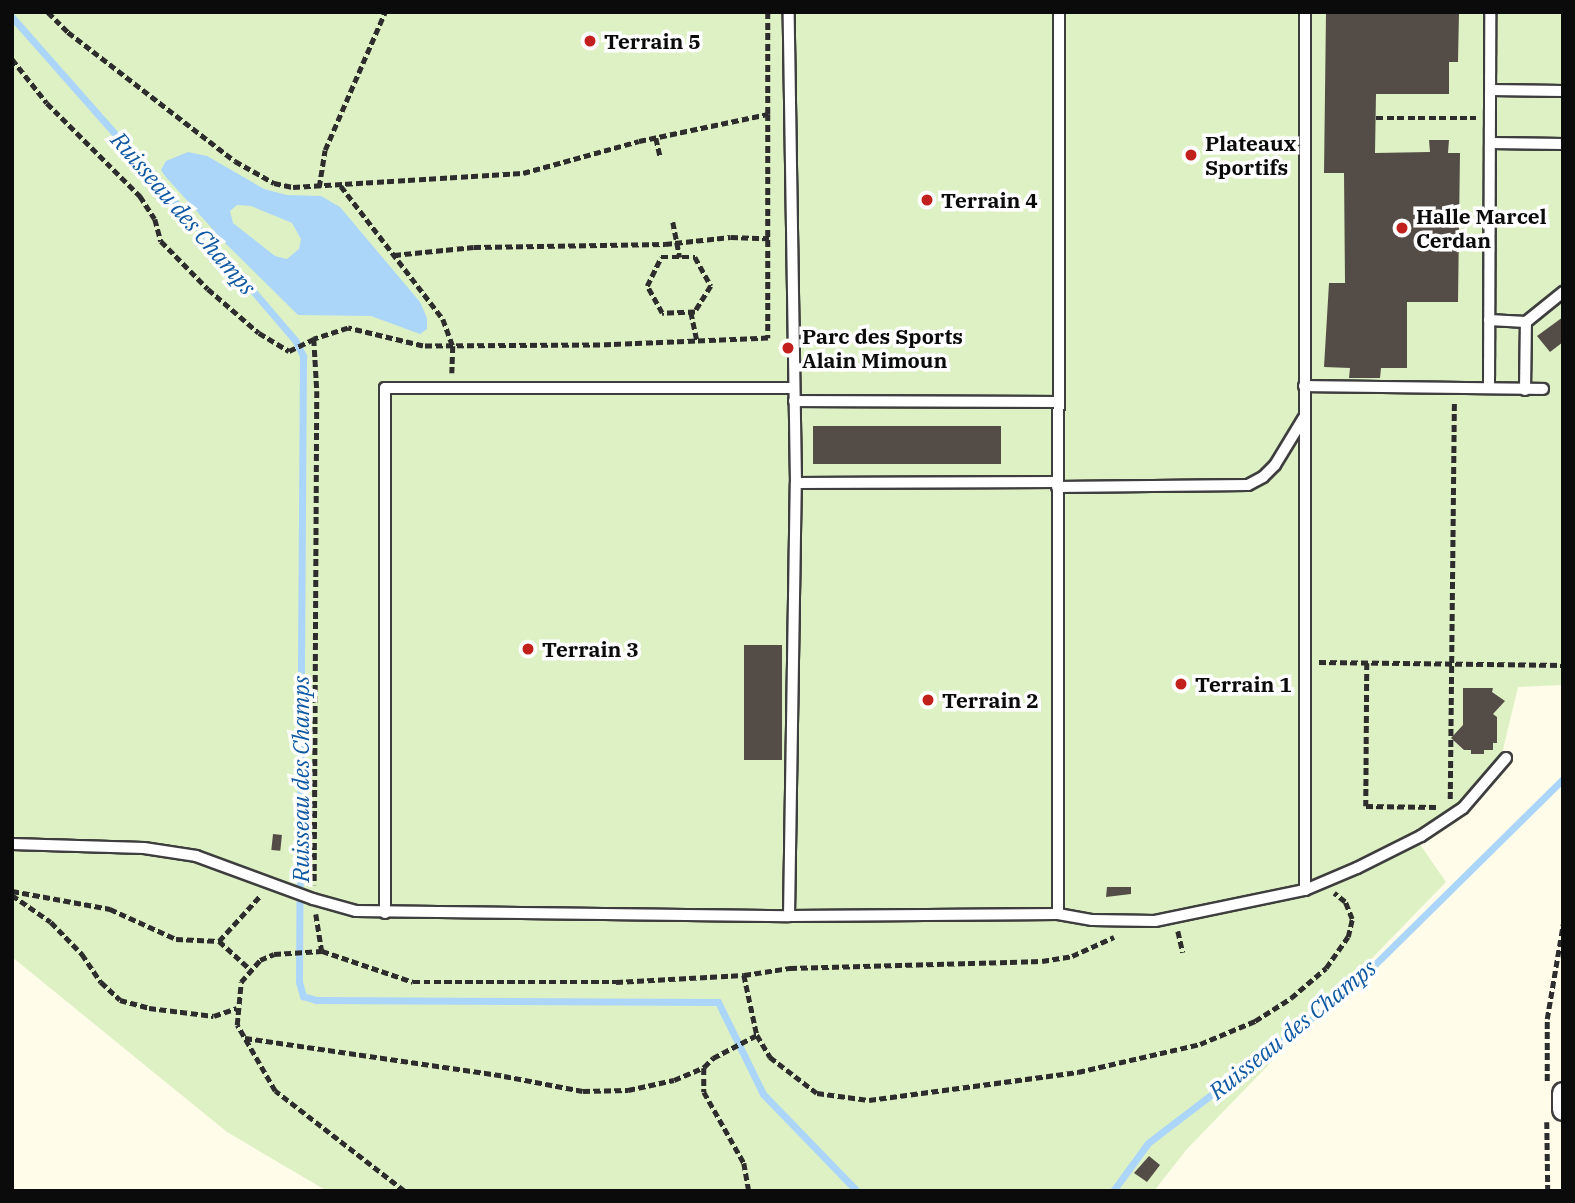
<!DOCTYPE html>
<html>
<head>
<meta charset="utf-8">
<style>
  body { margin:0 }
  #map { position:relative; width:1575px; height:1203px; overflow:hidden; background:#fffce9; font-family:"IBM Plex Serif",serif }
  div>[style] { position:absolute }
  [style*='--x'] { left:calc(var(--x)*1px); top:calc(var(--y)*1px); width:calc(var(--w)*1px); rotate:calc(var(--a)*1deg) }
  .pitch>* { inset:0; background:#def1c4 }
  .water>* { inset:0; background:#abd6f9 }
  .stream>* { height:7px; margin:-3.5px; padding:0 3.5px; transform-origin:3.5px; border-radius:3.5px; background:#abd6f9 }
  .building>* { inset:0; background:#544d47; transform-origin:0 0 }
  .path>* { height:4.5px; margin-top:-2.25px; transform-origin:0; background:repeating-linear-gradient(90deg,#2d2d2d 0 7px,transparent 0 10.5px) }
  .roads { filter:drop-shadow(2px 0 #3e3e3e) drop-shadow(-2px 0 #3e3e3e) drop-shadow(0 2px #3e3e3e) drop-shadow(0 -2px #3e3e3e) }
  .service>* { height:10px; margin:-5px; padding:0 5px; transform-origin:5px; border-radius:5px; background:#fff }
  .minor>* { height:21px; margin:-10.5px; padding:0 10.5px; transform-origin:10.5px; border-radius:10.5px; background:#fff }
  .dots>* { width:19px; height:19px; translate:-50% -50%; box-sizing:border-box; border:4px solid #fff; border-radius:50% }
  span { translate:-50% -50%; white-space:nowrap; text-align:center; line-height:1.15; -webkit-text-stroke:7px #fff; paint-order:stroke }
  .poi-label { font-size:21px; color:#0b0b0b; font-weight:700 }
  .left { translate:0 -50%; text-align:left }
  .water-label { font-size:23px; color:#0f58a2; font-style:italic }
  .frame { position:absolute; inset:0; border:14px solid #0b0b0b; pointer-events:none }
</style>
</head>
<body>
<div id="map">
  <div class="pitch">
    <i style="clip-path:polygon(12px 12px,1563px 12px,1563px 685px,1518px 687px,1502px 754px,1448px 825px,1419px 843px,1446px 882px,1187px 1149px,1154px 1191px,327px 1191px,227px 1132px,12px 957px)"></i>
  </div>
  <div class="water">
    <i style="clip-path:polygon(evenodd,188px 152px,207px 156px,264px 189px,287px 195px,321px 196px,340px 207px,420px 302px,427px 318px,427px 329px,420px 334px,371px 316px,298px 315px,225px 243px,165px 176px,161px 170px,166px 161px,188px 152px,237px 205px,251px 206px,292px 223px,301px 239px,299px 249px,287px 259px,275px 256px,233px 223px,230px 211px,237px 205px)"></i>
  </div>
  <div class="stream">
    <i style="--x:12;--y:17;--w:356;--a:48.6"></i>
    <i style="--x:247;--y:284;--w:74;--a:49.4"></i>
    <i style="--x:295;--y:340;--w:18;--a:63"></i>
    <i style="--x:303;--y:356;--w:626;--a:90.37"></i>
    <i style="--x:299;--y:982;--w:15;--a:74"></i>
    <i style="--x:303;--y:996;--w:14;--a:17"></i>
    <i style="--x:316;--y:1000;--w:402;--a:0.3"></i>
    <i style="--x:718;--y:1002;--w:102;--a:63.9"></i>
    <i style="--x:763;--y:1094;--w:135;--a:45.9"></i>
    <i style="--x:1113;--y:1191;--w:59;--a:-53.9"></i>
    <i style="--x:1148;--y:1143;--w:255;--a:-37.4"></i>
    <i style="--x:1351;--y:988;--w:298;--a:-44.6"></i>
  </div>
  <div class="building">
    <i style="clip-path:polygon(1326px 12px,1459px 12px,1458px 62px,1449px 62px,1449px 94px,1376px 94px,1375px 153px,1430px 152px,1429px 140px,1449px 140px,1448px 153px,1460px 153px,1458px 302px,1407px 302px,1407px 368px,1381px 368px,1380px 378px,1349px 378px,1350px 368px,1324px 367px,1329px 283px,1345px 283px,1344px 173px,1324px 173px)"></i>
    <i style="clip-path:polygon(1563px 317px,1563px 342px,1550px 352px,1537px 336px)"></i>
    <i style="left:813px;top:426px;width:188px;height:38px"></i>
    <i style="left:744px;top:645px;width:38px;height:115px"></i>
    <i style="clip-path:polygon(1463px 688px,1493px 688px,1492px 692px,1505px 701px,1493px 714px,1497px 717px,1497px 743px,1493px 743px,1493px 750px,1484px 750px,1484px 754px,1471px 754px,1471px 750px,1464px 750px,1451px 738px,1463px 725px)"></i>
    <i style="left:273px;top:834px;width:9px;height:16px;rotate:6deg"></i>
    <i style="clip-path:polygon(1107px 887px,1131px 887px,1131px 894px,1106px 897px)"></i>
    <i style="clip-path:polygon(1149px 1156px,1160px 1165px,1147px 1182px,1134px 1173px)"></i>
  </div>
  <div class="path">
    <i style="--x:48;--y:12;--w:28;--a:45"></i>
    <i style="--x:68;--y:32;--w:211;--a:37.7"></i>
    <i style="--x:235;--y:161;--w:45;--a:29.4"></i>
    <i style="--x:274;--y:183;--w:19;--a:12"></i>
    <i style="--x:293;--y:187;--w:230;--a:-3.5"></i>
    <i style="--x:523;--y:173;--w:120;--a:-15.4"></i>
    <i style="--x:639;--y:141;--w:132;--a:-11.8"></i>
    <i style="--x:768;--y:114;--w:224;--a:90"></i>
    <i style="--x:768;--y:338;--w:168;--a:177.6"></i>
    <i style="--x:600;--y:345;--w:177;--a:179.7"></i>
    <i style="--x:423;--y:346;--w:77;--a:-166.5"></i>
    <i style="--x:348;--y:328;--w:36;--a:162"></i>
    <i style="--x:314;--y:339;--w:52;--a:86.7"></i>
    <i style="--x:317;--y:391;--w:494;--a:90.3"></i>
    <i style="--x:768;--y:12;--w:102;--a:90"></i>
    <i style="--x:12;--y:59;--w:56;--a:51.5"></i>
    <i style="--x:47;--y:103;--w:132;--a:45"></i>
    <i style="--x:140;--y:196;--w:27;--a:57"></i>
    <i style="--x:155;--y:219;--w:23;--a:75"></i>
    <i style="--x:161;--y:241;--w:67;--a:45.6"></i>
    <i style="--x:208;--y:289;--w:67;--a:40.8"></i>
    <i style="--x:259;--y:333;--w:35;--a:31"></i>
    <i style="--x:289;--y:351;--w:28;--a:-26"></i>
    <i style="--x:1376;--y:118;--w:100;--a:0"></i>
    <i style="--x:656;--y:138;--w:18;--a:77"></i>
    <i style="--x:341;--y:186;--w:168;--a:52.5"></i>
    <i style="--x:443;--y:319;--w:29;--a:70"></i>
    <i style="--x:453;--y:346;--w:27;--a:92"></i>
    <i style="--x:319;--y:187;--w:37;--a:-81"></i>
    <i style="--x:325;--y:150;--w:150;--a:-66.5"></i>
    <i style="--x:673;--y:222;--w:36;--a:79"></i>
    <i style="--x:394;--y:255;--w:80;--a:-5.7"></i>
    <i style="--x:474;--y:247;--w:191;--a:-0.9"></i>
    <i style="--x:665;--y:244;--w:66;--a:-6.1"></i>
    <i style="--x:731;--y:237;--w:38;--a:2"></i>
    <i style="--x:661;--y:257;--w:34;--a:0"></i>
    <i style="--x:695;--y:257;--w:33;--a:61"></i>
    <i style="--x:711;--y:286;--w:31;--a:122"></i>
    <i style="--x:695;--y:312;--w:33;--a:178"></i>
    <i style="--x:662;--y:313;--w:31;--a:-119"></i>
    <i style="--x:647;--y:286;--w:32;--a:-64"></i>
    <i style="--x:691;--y:312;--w:30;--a:78"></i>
    <i style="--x:1319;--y:662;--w:244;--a:0.7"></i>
    <i style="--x:1367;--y:663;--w:143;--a:90.4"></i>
    <i style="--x:1366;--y:806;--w:70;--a:0.8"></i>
    <i style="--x:1450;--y:799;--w:398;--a:-89.4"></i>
    <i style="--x:12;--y:891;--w:100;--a:10.4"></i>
    <i style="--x:110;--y:909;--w:72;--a:24.4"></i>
    <i style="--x:176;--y:939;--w:43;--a:2.7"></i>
    <i style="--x:219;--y:941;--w:42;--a:42.1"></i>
    <i style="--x:12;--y:895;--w:47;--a:34.7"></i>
    <i style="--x:51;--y:922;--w:45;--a:45.9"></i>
    <i style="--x:82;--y:954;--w:34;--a:56"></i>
    <i style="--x:101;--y:982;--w:26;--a:43"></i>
    <i style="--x:120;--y:1000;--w:30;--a:15"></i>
    <i style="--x:149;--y:1008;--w:65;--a:7"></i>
    <i style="--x:214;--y:1016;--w:24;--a:-19"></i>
    <i style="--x:316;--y:914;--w:37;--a:81"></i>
    <i style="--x:1178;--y:931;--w:22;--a:77"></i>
    <i style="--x:219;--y:941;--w:61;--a:-47.7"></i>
    <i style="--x:744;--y:975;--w:61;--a:77.8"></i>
    <i style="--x:757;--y:1035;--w:26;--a:59"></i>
    <i style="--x:770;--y:1057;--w:59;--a:37.5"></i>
    <i style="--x:817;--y:1093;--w:52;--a:7.7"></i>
    <i style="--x:869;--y:1100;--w:211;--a:-7.6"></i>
    <i style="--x:1078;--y:1072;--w:125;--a:-12.9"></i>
    <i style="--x:1200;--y:1044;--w:60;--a:-22.7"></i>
    <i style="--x:1255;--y:1021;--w:43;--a:-32.6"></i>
    <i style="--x:1291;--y:998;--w:46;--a:-40.6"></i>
    <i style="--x:1326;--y:968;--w:38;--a:-55"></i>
    <i style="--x:1348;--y:937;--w:18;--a:-77"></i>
    <i style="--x:1352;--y:919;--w:18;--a:-112"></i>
    <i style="--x:1345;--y:902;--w:14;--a:-141"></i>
    <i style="--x:245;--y:1038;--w:262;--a:8.3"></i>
    <i style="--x:504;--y:1076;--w:80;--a:10.8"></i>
    <i style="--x:583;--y:1091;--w:45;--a:-1.3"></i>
    <i style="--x:628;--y:1090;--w:47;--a:-12.3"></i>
    <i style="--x:674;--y:1080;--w:33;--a:-23"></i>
    <i style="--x:704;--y:1067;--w:13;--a:-45"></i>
    <i style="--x:713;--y:1058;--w:50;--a:-27.6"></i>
    <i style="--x:704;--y:1068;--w:24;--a:90"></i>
    <i style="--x:704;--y:1092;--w:81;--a:60.6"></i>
    <i style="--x:744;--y:1163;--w:28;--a:80"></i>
    <i style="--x:1547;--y:1081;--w:62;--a:-90"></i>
    <i style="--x:1547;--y:1019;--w:96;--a:-80.4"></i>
    <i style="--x:1547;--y:1122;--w:69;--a:89.2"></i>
    <i style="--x:404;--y:1191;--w:163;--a:-142.2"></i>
    <i style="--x:275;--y:1091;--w:76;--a:-119.9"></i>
    <i style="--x:237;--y:1025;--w:43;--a:-84.7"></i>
    <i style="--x:241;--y:982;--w:29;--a:-49"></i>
    <i style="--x:260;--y:960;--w:15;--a:-23"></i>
    <i style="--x:274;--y:954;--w:48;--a:-3.6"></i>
    <i style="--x:322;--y:951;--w:96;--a:18.8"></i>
    <i style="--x:413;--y:982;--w:203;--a:0"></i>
    <i style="--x:616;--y:982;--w:128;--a:-3.1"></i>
    <i style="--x:744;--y:975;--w:47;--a:-8.7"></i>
    <i style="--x:790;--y:968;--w:252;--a:-1.6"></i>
    <i style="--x:1042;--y:961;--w:30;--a:-9"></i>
    <i style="--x:1072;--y:956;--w:46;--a:-24.3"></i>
  </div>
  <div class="roads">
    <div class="service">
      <i style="--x:1305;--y:12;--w:878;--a:90"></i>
      <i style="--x:1491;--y:90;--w:72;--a:0.8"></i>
      <i style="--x:1491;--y:143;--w:72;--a:0.8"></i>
      <i style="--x:1489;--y:320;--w:37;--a:3"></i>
      <i style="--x:1526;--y:322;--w:48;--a:-39"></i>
      <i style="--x:1304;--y:386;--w:239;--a:0.7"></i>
      <i style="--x:1489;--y:388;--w:376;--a:-89.8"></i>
      <i style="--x:1525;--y:390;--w:68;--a:-89.2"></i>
      <i style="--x:794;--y:401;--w:262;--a:0.2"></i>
      <i style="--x:796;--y:483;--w:261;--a:-0.2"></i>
      <i style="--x:1057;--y:487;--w:191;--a:-0.6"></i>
      <i style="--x:1248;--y:485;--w:17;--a:-28"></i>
      <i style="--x:1263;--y:477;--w:17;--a:-45"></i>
      <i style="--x:1275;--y:465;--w:54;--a:-58.7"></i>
      <i style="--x:12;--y:844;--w:132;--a:1.7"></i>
      <i style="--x:144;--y:848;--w:53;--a:8.7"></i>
      <i style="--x:196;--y:856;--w:125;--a:20.2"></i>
      <i style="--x:313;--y:899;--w:45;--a:15.6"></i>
      <i style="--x:356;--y:911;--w:433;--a:0.7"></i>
      <i style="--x:789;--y:916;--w:269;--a:-0.4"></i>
      <i style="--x:1058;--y:914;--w:35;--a:10"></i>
      <i style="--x:1092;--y:920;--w:63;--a:0.9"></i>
      <i style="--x:1155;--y:921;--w:153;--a:-11.7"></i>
      <i style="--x:1305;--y:890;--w:56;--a:-22.9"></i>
      <i style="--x:1357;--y:868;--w:72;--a:-26.6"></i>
      <i style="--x:1421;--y:836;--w:50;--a:-33.7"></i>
      <i style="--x:1463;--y:808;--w:66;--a:-49.3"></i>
      <i style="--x:385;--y:913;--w:525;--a:-90"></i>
      <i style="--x:385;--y:388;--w:409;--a:0"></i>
      <i style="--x:1058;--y:914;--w:902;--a:-89.94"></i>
      <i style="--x:789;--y:916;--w:433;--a:-89.1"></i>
      <i style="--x:796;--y:483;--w:471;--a:-90.9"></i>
    </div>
    <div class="minor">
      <i style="--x:1563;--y:1093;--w:16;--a:90"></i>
    </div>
  </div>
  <div class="dots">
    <i style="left:590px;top:41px;background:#c1201d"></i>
    <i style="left:1191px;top:155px;background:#c1201d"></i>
    <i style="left:927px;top:200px;background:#c1201d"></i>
    <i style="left:1402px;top:228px;background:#c1201d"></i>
    <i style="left:788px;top:348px;background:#c1201d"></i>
    <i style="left:528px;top:649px;background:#c1201d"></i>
    <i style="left:1181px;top:684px;background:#c1201d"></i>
    <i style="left:928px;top:700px;background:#c1201d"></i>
  </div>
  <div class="poi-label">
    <span class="left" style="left:604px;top:41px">Terrain 5</span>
    <span class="left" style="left:1205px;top:155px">Plateaux<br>Sportifs</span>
    <span class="left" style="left:941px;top:200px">Terrain 4</span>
    <span class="left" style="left:1416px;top:228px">Halle Marcel<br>Cerdan</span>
    <span class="left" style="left:802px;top:348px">Parc des Sports<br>Alain Mimoun</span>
    <span class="left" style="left:542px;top:649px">Terrain 3</span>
    <span class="left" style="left:1195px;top:684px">Terrain 1</span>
    <span class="left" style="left:942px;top:700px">Terrain 2</span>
  </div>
  <div class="water-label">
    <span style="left:184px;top:213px;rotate:49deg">Ruisseau des Champs</span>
    <span style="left:300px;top:779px;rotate:-90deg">Ruisseau des Champs</span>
    <span style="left:1292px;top:1029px;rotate:-39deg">Ruisseau des Champs</span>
  </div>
  <div class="frame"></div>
</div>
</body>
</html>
